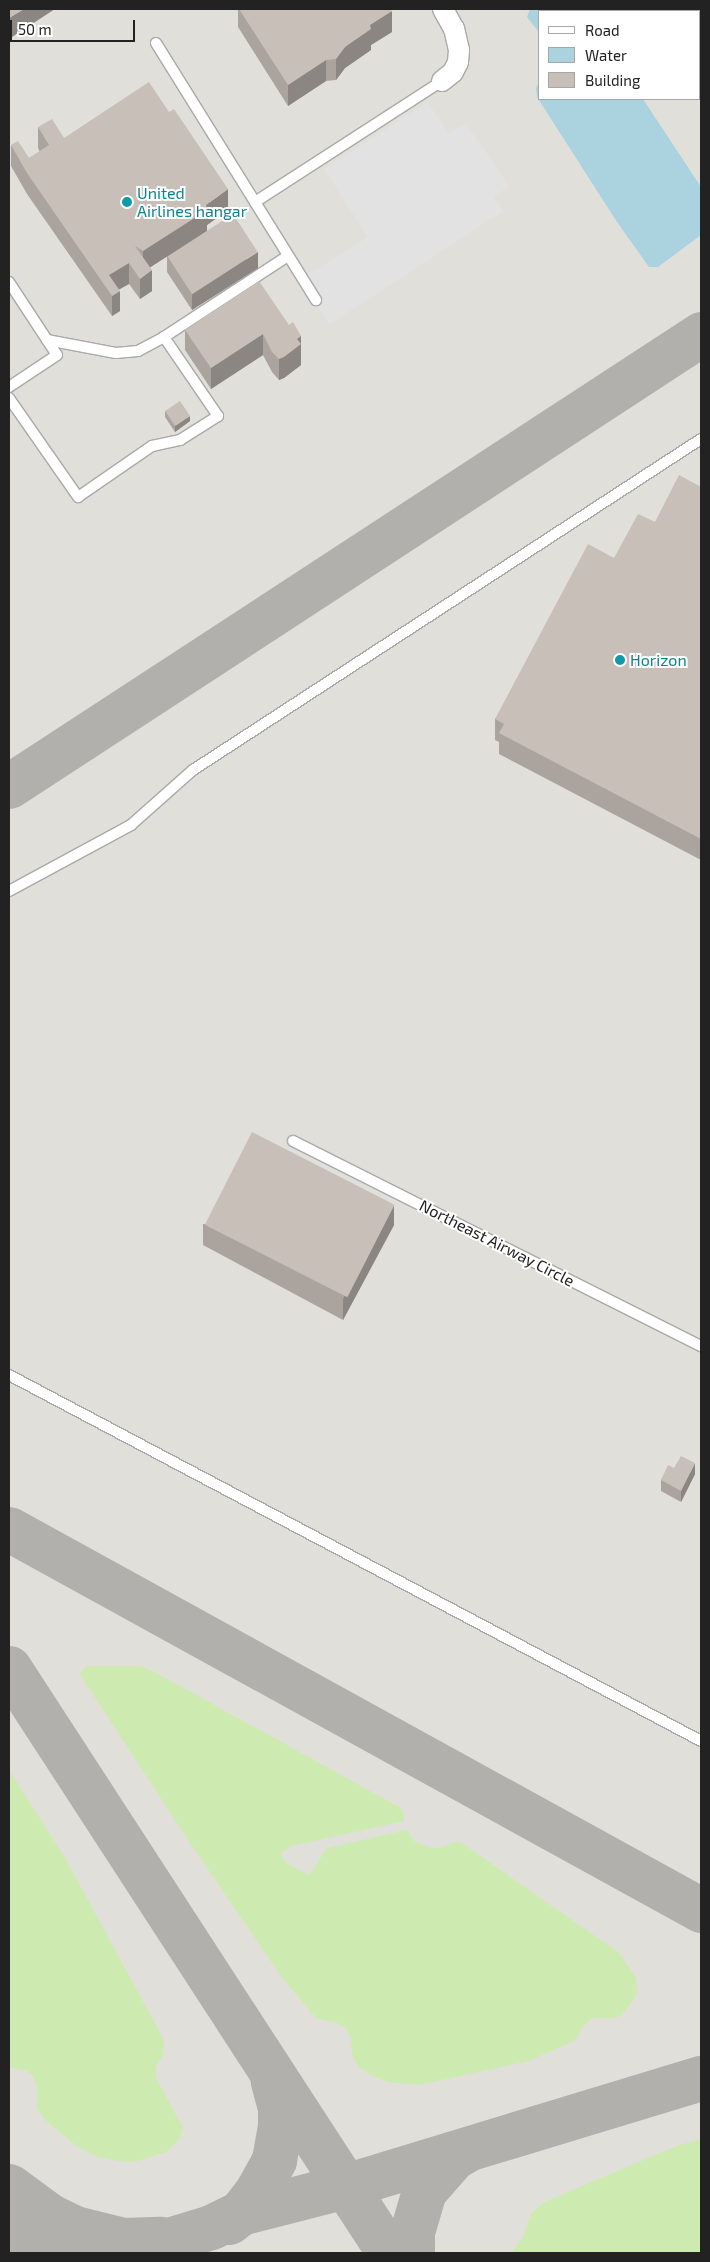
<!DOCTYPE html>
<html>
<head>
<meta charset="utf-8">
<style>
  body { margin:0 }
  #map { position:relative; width:710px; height:2262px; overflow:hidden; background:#f2efe9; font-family:"Exo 2",sans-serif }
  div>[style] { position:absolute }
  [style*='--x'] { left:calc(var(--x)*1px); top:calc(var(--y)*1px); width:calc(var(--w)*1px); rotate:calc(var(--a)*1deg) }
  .airport>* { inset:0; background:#e1dfda }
  .grass>* { inset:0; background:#cdebb0 }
  .parking>* { inset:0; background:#e2e2e2 }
  .water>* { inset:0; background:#aad3df }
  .taxiway>* { height:45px; margin:-22.5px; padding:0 22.5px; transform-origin:22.5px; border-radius:22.5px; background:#b1b0ac }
  .runway>* { height:112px; margin:-56px; padding:0 56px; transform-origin:56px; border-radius:56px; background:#b1b0ac }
  .roads { filter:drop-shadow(1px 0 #a9a9a9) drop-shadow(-1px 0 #a9a9a9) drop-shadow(0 1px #a9a9a9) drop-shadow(0 -1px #a9a9a9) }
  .lane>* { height:10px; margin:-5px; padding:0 5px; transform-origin:5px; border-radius:5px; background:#fff }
  .street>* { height:20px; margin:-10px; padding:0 10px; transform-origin:10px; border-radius:10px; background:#fff }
  .wall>* { inset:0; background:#aba49e; transform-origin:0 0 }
  .shaded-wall>* { inset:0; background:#8b8681 }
  .building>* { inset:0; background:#c7bfb8; transform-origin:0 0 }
  .dots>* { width:14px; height:14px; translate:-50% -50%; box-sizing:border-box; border:2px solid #fff; border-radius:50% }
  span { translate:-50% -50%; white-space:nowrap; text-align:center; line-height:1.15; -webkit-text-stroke:4px #fff; paint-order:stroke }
  .culture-label { font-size:16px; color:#0d838f }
  .left { translate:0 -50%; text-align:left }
  .street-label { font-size:16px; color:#222 }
  .frame { position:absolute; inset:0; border:10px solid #222; pointer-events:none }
  .legend { position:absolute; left:538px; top:10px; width:162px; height:90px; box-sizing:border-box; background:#fff; border:1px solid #a7a7a7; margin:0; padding:6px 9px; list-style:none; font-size:15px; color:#222 }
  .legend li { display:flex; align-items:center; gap:10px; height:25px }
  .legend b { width:25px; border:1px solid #a7a7a7 }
  .scale { position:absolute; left:10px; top:20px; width:125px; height:22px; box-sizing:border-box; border:2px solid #222; border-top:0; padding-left:6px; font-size:15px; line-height:18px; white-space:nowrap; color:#222; -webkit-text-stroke:4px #fff; paint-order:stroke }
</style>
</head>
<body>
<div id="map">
  <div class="airport">
    <i style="clip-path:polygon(evenodd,9px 9px,701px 9px,701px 2253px,9px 2253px,9px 9px,539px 11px,699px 11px,699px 99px,539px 99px,539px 11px)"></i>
  </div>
  <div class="grass">
    <i style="clip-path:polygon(87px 1666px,141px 1666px,155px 1672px,399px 1807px,404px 1813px,404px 1821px,292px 1846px,283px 1851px,281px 1855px,286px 1863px,309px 1875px,327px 1848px,407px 1830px,414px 1841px,431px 1848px,441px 1848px,455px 1842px,462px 1843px,618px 1952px,636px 1977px,637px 1992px,634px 1999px,622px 2015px,615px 2018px,593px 2018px,586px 2023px,574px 2041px,529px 2061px,419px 2085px,387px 2082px,371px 2075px,358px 2066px,352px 2055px,351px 2038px,346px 2028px,337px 2023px,316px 2018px,283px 1979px,186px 1837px,79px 1673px)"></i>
    <i style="clip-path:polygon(9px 1770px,64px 1856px,164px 2040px,163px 2056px,157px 2064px,155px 2076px,183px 2128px,179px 2140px,166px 2152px,134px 2162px,118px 2161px,98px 2157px,78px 2147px,47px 2122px,37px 2109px,37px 2085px,32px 2075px,27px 2071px,9px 2067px)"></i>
    <i style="clip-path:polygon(701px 2139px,701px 2253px,512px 2253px,524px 2235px,531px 2214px,544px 2202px,679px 2145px)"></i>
  </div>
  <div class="parking">
    <i style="clip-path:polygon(428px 102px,449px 134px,466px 123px,509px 186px,494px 197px,503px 211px,330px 324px,300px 280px,368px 237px,324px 169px)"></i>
  </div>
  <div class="water">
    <i style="clip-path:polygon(530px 9px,570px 9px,571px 11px,539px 11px,539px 32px,527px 17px)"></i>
    <i style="clip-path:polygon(539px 82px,539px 99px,643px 99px,701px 187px,701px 235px,658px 267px,649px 267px,617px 222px,537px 97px,536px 88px)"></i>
  </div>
  <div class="taxiway">
    <i style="--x:9;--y:786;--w:827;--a:-33.15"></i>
    <i style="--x:9;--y:1529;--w:790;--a:28.84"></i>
    <i style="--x:9;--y:1668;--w:698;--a:56.99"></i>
    <i style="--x:9;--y:2186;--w:51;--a:36.2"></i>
    <i style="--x:50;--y:2216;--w:28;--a:26"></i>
    <i style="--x:75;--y:2228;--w:49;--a:14"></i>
    <i style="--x:123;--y:2240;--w:37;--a:-2"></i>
    <i style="--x:229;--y:2222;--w:14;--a:-39"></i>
    <i style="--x:240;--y:2213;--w:28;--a:-52"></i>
    <i style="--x:257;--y:2191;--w:35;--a:-61"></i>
    <i style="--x:274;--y:2160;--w:34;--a:-80"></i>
    <i style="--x:280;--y:2127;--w:19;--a:-90"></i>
    <i style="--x:280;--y:2108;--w:28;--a:-105"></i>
    <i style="--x:125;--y:2253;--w:90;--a:-16.8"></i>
    <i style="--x:211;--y:2227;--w:32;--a:-26"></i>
    <i style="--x:240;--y:2213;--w:108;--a:-14.4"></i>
    <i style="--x:345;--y:2186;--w:372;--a:-16.9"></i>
    <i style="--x:412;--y:2253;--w:21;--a:-90"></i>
    <i style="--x:412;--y:2232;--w:43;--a:-73.7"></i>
    <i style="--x:424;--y:2191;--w:45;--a:-48.6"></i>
    <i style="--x:454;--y:2157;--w:14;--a:-30"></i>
  </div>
  <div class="runway">
    <i style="--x:9;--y:2231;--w:26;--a:58"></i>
  </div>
  <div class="roads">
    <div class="lane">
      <i style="--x:156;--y:43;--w:303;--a:58.1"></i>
      <i style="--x:255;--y:202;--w:223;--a:-32.9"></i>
      <i style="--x:9;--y:282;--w:87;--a:56.7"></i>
      <i style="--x:57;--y:355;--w:58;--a:146.3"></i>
      <i style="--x:47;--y:340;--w:70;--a:10.7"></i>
      <i style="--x:116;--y:353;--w:22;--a:-5"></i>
      <i style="--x:138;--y:351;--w:30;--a:-28"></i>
      <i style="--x:164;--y:337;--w:148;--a:-33.2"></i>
      <i style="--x:9;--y:398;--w:121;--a:55.1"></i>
      <i style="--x:78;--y:497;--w:90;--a:-34.6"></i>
      <i style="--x:152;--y:446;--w:29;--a:-12"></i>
      <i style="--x:180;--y:440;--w:45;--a:-32.3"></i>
      <i style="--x:218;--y:416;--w:96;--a:-124.4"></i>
      <i style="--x:9;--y:891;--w:139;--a:-28.4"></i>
      <i style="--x:131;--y:825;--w:83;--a:-41.6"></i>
      <i style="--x:193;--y:770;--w:606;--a:-33.09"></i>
      <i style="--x:293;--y:1141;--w:457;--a:26.7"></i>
      <i style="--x:9;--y:1375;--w:783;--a:27.87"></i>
    </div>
    <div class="street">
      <i style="--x:442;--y:81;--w:14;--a:-39"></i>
      <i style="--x:453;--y:72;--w:11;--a:-63"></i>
      <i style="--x:458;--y:62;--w:12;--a:-85"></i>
      <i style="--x:459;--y:50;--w:22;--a:-103"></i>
      <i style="--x:454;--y:29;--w:23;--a:-119"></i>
    </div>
  </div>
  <div class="wall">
    <i style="clip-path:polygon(238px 9px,390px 9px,392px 32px,371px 45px,371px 50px,345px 68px,336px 80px,326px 81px,288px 106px,238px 27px)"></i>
    <i style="left:701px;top:9px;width:90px;height:3px;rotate:90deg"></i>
    <i style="clip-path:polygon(38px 127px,64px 138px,228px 210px,207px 225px,207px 231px,258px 268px,192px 310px,167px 272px,167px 256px,150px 267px,152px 291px,140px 299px,129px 284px,119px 289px,120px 311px,112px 316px,27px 194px,11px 166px,11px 145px,29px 158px,40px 152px,38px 148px)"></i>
    <i style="clip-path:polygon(289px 325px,301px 336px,301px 365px,284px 378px,279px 380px,272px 372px,263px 355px,211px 389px,185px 350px,185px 330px)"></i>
    <i style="clip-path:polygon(165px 411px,190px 421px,175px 432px,165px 417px)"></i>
    <i style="clip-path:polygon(701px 487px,701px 860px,499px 754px,499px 742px,495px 740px,495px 719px,614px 558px,655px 522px)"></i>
    <i style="clip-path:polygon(203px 1224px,394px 1225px,343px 1320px,203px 1245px)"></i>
    <i style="clip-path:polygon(674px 1468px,695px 1474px,681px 1502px,661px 1491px,661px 1480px)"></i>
  </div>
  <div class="shaded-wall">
    <i style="clip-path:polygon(24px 9px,55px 9px,9px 39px,9px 18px)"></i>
    <i style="clip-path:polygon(392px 11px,392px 32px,371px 45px,371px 50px,345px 68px,336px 80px,336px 59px,345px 47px,370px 25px)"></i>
    <i style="clip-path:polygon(326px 60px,326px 81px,288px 106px,288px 85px)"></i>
    <i style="clip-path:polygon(228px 189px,228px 210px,207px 225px,207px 231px,143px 272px,143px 251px)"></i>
    <i style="clip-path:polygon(258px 252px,258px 268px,192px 310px,192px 294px)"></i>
    <i style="clip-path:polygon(129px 263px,129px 284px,111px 294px,109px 275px)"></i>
    <i style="clip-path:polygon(152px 270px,152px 291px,140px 299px,140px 279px)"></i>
    <i style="clip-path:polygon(120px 291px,120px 311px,112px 316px,112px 296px)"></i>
    <i style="clip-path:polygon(263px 334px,263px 355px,211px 389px,211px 368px)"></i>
    <i style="clip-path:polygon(301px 336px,301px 365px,284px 378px,279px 380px,279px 359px,297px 339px)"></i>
    <i style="clip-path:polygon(190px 416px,190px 421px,175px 432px,175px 426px)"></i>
    <i style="clip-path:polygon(394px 1205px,394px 1225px,343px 1320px,343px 1299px)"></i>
    <i style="clip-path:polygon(695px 1463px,695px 1474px,681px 1502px,681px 1491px)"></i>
  </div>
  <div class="building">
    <i style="clip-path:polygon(9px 9px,24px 9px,9px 18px)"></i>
    <i style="clip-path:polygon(239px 9px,390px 9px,392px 11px,370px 25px,371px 29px,345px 47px,336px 59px,326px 60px,288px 85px)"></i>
    <i style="clip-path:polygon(700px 9px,701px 9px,701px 78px,699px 76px,699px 11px,697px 11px)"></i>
    <i style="clip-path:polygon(149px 82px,169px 112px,174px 109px,228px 189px,206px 205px,207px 210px,143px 251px,135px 246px,152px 270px,140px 279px,129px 263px,109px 275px,120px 291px,112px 296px,27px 173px,11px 145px,18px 141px,29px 158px,49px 145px,38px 127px,52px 119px,64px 138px)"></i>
    <i style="left:233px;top:214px;width:45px;height:78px;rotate:57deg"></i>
    <i style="clip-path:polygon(259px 281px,289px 325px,293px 322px,301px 336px,297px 339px,301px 344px,284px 357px,279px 359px,272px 352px,263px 334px,211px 368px,185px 330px)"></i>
    <i style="left:180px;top:401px;width:18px;height:18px;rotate:56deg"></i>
    <i style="clip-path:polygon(679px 475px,701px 487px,701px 839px,499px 733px,504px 724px,495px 719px,588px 544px,614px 558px,638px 514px,655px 522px)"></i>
    <i style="left:252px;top:1132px;width:160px;height:104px;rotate:27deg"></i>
    <i style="clip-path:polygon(681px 1456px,695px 1463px,681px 1491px,661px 1480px,668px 1465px,674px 1468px)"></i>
  </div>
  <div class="dots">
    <i style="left:127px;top:202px;background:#0f9aa8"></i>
    <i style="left:620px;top:660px;background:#0f9aa8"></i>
  </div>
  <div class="culture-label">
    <span class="left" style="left:137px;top:202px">United<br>Airlines hangar</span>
    <span class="left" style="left:630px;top:660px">Horizon</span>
  </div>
  <div class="street-label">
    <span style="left:497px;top:1243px;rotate:27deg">Northeast Airway Circle</span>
  </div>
  <div class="frame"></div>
  <ul class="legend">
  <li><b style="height:6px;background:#fff"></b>Road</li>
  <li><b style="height:14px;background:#aad3df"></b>Water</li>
  <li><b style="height:14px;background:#c7bfb8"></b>Building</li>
  </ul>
  <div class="scale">50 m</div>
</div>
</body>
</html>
